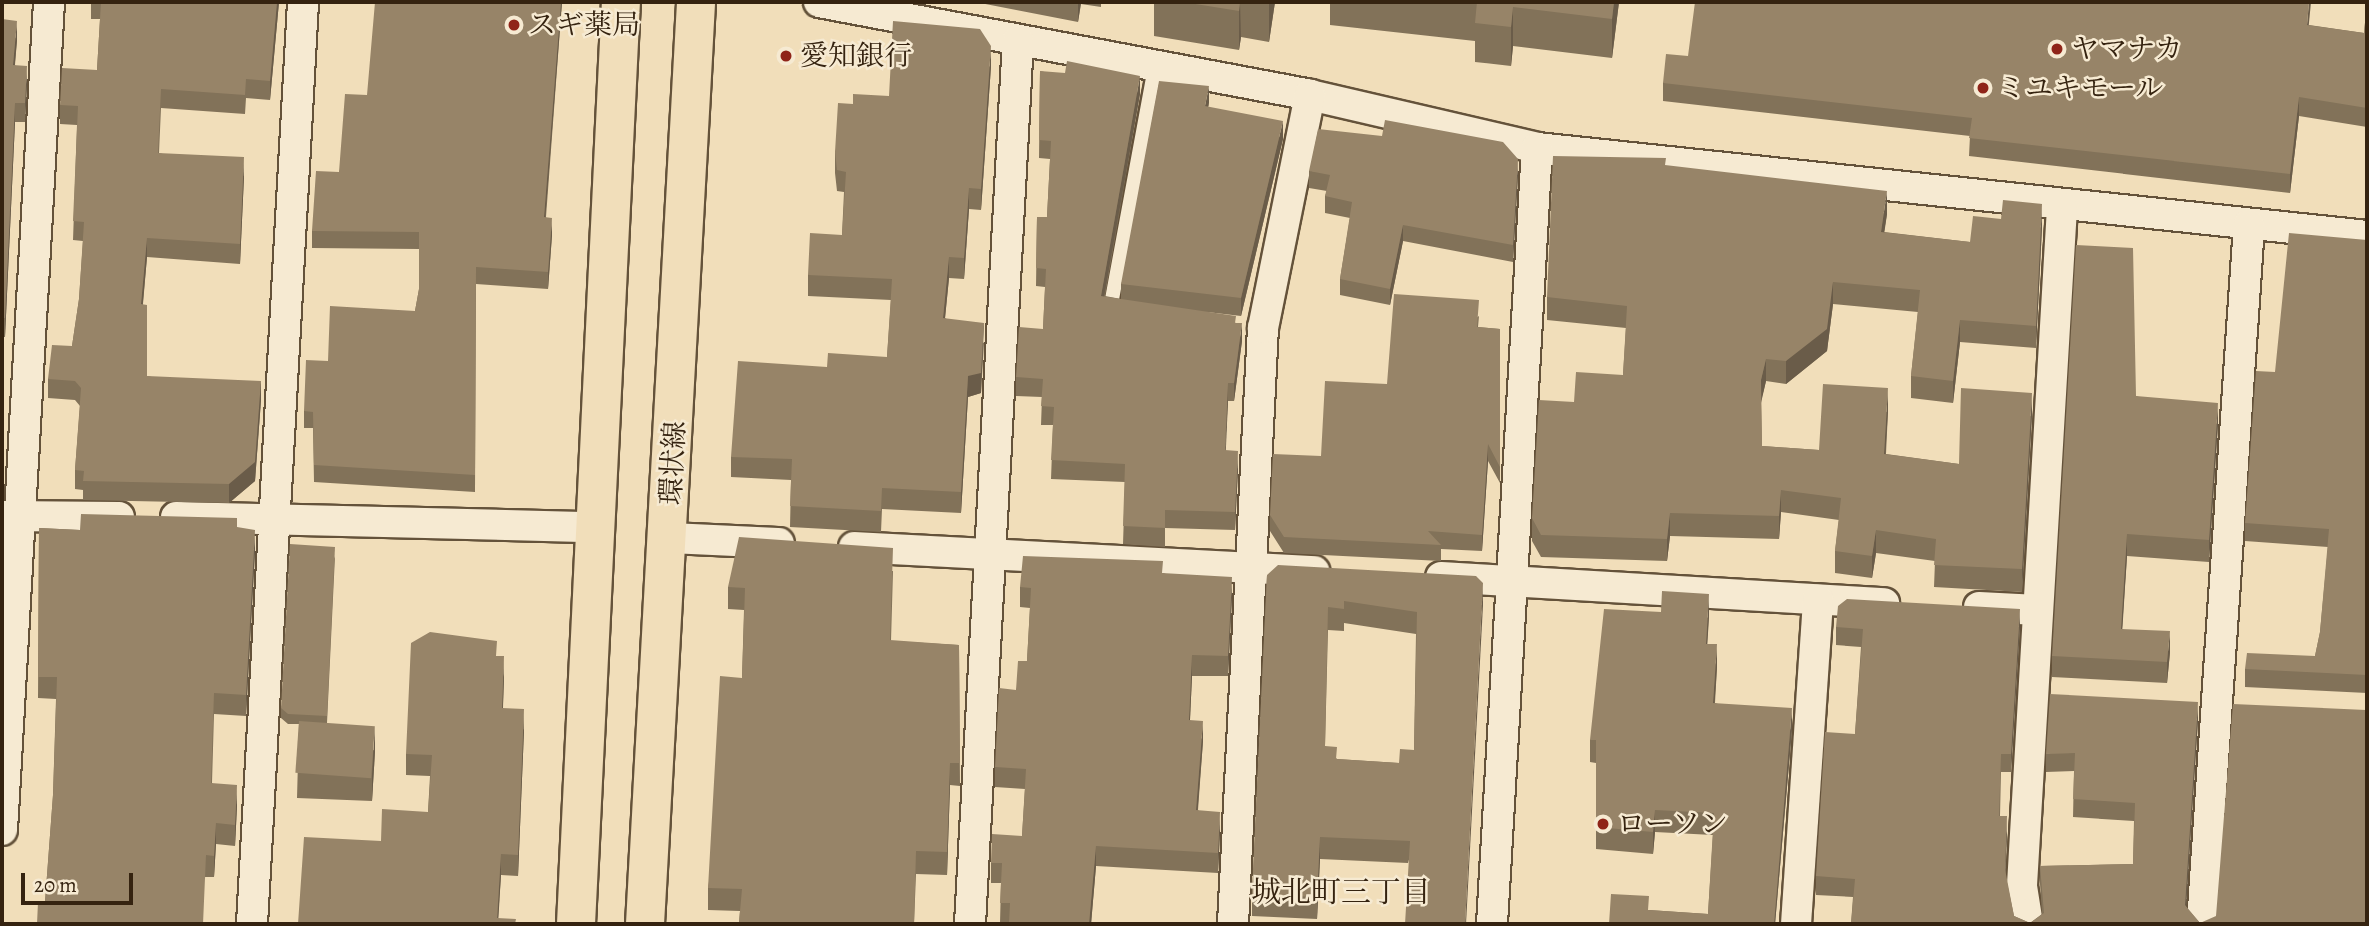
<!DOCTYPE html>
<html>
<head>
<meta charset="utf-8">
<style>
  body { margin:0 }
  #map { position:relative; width:2369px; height:926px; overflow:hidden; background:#f1deba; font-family:Alegreya,"Noto Serif JP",serif }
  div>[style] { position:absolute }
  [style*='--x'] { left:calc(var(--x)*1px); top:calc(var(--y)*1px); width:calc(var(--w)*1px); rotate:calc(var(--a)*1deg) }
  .roads { filter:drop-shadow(2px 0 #64523a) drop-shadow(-2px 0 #64523a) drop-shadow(0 2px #64523a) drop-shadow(0 -2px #64523a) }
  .lane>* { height:14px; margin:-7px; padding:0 7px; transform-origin:7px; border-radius:7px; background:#f6ead2 }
  .street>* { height:30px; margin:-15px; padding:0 15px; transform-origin:15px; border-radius:15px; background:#f6ead2 }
  .primary>* { height:38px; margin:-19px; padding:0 19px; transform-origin:19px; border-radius:19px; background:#f1deba }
  .wall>* { inset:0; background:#827259 }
  .shaded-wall>* { inset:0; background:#6a5c49 }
  .building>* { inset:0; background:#978468; transform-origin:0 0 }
  .dots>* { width:19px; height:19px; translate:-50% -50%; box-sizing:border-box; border:4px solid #f6ead2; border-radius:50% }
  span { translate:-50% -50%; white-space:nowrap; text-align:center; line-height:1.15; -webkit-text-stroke:5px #f6ead2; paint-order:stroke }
  .poi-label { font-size:28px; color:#352310 }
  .left { translate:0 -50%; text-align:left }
  .street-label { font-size:28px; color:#352310 }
  .neighbourhood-label { font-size:30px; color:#352310 }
  .frame { position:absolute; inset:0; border:4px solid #352310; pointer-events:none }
  .scale { position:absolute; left:21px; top:873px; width:112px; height:32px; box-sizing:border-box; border:4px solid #352310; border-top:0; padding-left:9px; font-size:21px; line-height:24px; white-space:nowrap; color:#352310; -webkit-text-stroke:5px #f6ead2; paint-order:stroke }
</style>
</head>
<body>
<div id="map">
  <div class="roads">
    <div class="lane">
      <i style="--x:1116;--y:311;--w:6;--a:-171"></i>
      <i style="--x:1110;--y:310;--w:246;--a:-79.5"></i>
    </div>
    <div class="street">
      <i style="--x:819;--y:2;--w:500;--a:10.7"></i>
      <i style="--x:1310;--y:95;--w:233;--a:13.1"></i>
      <i style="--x:1537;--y:148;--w:835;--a:6.05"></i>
      <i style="--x:2;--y:516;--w:117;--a:0.5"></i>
      <i style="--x:176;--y:517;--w:416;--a:1.4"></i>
      <i style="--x:669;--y:538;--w:110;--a:2.6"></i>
      <i style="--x:854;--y:547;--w:461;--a:3"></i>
      <i style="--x:1441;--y:577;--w:444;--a:3.4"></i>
      <i style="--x:1979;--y:607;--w:59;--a:2.9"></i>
      <i style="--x:2;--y:830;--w:829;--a:-86.75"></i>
      <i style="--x:252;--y:924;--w:923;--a:-86.83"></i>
      <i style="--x:970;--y:924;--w:885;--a:-86.89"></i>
      <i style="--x:1233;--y:924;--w:597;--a:-87.12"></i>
      <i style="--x:1263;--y:328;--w:238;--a:-78.6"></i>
      <i style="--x:1492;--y:924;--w:777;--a:-86.68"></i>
      <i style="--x:1796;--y:924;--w:325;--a:-86.1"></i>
      <i style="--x:2028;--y:924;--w:39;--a:-99"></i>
      <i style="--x:2022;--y:885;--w:678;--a:-86.62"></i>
      <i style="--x:2202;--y:924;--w:701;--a:-86.15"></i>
    </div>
    <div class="primary">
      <i style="--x:576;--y:924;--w:923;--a:-87.21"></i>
      <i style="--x:645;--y:924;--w:923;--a:-86.83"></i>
    </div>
  </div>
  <div class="wall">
    <i style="clip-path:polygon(91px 2px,279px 2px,270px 100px,246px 98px,245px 114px,161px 108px,159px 153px,244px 176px,240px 264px,147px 257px,143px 304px,147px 376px,261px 400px,255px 481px,229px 503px,83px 500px,83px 490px,75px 489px,75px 470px,80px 406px,75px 400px,48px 398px,48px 379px,72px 346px,79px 299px,83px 241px,73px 240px,77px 125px,60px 124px,60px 105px,97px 70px,100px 19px,91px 19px)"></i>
    <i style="clip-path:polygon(562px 2px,546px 217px,552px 235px,548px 289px,476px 284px,475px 492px,314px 482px,313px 428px,304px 428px,304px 411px,328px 361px,415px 311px,419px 289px,419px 249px,312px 248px,312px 231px,339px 172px,367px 95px)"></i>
    <i style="clip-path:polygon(975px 2px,1101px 2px,1101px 7px,1081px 4px,1078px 22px)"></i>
    <i style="clip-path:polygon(1154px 2px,1275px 2px,1269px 42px,1241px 37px,1239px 50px,1154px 36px)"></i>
    <i style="clip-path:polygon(1330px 2px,1619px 2px,1612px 58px,1513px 46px,1511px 66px,1475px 62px,1475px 41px,1330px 25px)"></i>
    <i style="clip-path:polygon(2367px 2px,2367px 127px,2299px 116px,2290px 193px,1969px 156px,1970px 136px,1663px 101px,1663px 83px,1688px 56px,2309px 25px,2364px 33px)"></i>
    <i style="clip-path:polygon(2px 19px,17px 40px,15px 65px,27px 85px,25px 122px,15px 122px,5px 337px,2px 337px)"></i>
    <i style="clip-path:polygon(991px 66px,981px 210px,969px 209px,964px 279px,949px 278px,945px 318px,984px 343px,981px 393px,968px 397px,961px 513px,882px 509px,881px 532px,790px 527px,791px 480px,731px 477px,731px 457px,827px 367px,887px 357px,891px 300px,808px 296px,808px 275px,842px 235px,844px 192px,837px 191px,835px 173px,835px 152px,853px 104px,889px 96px)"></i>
    <i style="clip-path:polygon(1040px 71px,1140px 94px,1105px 296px,1121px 299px,1121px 284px,1209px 103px,1208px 107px,1283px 139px,1241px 316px,1207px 312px,1236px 323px,1242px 341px,1234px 401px,1228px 401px,1225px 450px,1238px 469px,1235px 530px,1165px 528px,1165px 547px,1123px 544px,1125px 482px,1051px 479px,1053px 425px,1041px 425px,1042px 397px,1016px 396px,1016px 377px,1043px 329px,1045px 287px,1036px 286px,1037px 217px,1047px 217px,1050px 159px,1039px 158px)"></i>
    <i style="clip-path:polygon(1666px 166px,1887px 214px,1884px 232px,1970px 242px,2042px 227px,2036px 348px,1960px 342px,1953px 403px,1911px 398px,1911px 376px,1918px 312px,1833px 304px,1827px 351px,1786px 384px,1766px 381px,1761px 401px,1762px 446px,1819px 450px,1888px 411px,1886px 454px,1959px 464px,2032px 415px,2022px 592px,1934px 587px,1935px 561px,1876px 553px,1872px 578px,1835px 573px,1835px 551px,1839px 520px,1781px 512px,1779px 539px,1670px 536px,1667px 561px,1541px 557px,1532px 541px,1532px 518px,1574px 402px,1623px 375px,1626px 328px,1547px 320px,1547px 297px)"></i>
    <i style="clip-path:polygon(1309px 171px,1518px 175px,1513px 262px,1403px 241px,1390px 305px,1340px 295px,1340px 279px,1350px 218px,1325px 213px,1325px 196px,1327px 191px,1309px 188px)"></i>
    <i style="clip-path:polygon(2367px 240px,2367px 693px,2245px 687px,2245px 669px,2315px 656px,2320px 632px,2328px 547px,2245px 541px,2245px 523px,2275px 372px)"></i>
    <i style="clip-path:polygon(1479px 316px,1478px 327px,1500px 329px,1500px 483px,1488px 461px,1482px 551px,1441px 549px,1441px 561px,1284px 553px,1270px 531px,1270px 515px,1321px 456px,1387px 384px)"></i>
    <i style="clip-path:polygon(2136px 396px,2218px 424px,2209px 562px,2127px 556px,2122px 629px,2170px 652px,2167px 683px,2052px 677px,2052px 656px)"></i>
    <i style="clip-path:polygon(237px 527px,255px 552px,246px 716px,214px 714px,212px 783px,237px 806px,235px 846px,216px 844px,214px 877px,206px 877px,45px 902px,53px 795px,56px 699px,38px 698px,39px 528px,80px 530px)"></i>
    <i style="clip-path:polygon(335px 556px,327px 723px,375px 751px,372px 801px,297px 798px,299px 724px,288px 724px,281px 718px,281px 708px)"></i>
    <i style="clip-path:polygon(893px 571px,891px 641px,959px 645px,960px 786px,950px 785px,947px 875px,916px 874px,914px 924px,739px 924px,740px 911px,708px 910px,708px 888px,742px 678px,744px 610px,728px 609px,728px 587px)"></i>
    <i style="clip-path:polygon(1163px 573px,1232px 597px,1228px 676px,1192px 676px,1190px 720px,1203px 741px,1198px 810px,1220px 832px,1218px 873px,1096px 866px,1091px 924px,1009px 924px,1009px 923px,1000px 923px,1001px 883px,991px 883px,991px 863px,1022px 836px,1025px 789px,995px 787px,995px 767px,1016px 690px,1027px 661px,1030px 608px,1020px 607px,1020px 587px)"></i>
    <i style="clip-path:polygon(evenodd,1267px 575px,1483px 605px,1408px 863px,1320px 859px,1317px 919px,1252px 916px,1252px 894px,1267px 575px,1344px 623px,1416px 634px,1414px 750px,1399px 763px,1337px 759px,1325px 746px,1328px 630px,1344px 631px,1344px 623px)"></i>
    <i style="clip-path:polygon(1709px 616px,1707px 644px,1717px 667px,1715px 703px,1792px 730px,1775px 924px,1609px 924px,1649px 910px,1708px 914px,1713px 835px,1655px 832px,1653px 854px,1596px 849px,1596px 763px,1590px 762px,1590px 740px)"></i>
    <i style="clip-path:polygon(1836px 627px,2020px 627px,2011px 772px,2001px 772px,2000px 816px,2007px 834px,2005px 873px,2014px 916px,2030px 923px,2042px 914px,2040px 884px,2040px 866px,2133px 864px,2134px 821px,2073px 817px,2074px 771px,2046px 772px,2046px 754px,2198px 720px,2186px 907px,2200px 923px,2367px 924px,1851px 924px,1853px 897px,1816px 895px,1816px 876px,1855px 734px,1861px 647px,1836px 645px)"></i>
    <i style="clip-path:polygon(497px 656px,504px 677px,503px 708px,524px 730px,518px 876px,501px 875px,498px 918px,298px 924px,381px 841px,428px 812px,430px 776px,406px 775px,406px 754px)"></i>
  </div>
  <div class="shaded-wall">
    <i style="clip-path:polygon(277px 2px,279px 2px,270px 100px,270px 81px)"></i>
    <i style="clip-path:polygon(561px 2px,562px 2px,544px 234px,544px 217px)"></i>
    <i style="clip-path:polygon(1078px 2px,1081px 2px,1078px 22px)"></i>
    <i style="clip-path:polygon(1240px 2px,1241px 37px,1239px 50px,1239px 11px)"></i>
    <i style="clip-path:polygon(1269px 2px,1275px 2px,1269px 42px)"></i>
    <i style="clip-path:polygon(1614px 2px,1619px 2px,1612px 58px,1612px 19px)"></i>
    <i style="clip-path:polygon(2309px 2px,2311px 2px,2307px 43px,2307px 25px)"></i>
    <i style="clip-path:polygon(1513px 7px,1513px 46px,1511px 66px,1511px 27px)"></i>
    <i style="clip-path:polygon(17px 21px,17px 40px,13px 84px,13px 65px)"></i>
    <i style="clip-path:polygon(991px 46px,991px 66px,981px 210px,981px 189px)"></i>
    <i style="clip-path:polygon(27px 66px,27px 85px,25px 122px,25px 103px)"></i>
    <i style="clip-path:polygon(1140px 76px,1140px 94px,1101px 314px,1101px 296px)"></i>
    <i style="clip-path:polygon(1209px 86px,1209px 103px,1205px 123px,1205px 106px)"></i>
    <i style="clip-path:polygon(2299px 97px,2299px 116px,2290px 193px,2290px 174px)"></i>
    <i style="clip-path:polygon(15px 103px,15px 122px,5px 337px,5px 318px)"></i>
    <i style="clip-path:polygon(1283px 121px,1283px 139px,1241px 316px,1241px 298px)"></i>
    <i style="clip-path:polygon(244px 157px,244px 176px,240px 264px,240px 244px)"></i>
    <i style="clip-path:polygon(1518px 159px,1518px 175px,1513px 262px,1513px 245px)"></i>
    <i style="clip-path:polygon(969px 188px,969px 209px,964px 279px,964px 258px)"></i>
    <i style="clip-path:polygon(1887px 191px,1887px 214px,1881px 255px,1881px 232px)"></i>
    <i style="clip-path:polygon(2042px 204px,2042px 227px,2036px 348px,2036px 326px)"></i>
    <i style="clip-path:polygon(552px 218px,552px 235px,548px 289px,548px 272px)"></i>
    <i style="clip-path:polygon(1403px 225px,1403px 241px,1390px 305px,1390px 289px)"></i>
    <i style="clip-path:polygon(147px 238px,147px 257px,141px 323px,141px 304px)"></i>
    <i style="clip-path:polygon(949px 257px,949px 278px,943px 338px,943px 318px)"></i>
    <i style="clip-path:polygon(1833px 282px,1833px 304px,1827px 351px,1786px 384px,1786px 361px)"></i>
    <i style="clip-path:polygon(1960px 320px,1960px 342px,1953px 403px,1953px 381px)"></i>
    <i style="clip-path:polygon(984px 323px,981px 393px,968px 397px,961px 513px,961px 492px,968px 376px)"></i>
    <i style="clip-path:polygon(1242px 323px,1242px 341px,1234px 401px,1234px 383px)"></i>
    <i style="clip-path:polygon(1766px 359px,1766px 381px,1761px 403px,1761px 380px)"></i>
    <i style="clip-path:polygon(261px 381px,261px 400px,255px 481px,229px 503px,229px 484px)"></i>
    <i style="clip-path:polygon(1228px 383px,1228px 401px,1225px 469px,1225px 450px)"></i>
    <i style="clip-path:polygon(1888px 388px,1888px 411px,1884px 476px,1884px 454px)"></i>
    <i style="clip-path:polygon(2032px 393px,2032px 415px,2022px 592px,2022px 569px)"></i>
    <i style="clip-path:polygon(2218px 403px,2218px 424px,2209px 562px,2209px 540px)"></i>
    <i style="clip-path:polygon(1488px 444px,1488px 461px,1482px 551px,1482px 535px)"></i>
    <i style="clip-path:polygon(1238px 451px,1238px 469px,1235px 530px,1235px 512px)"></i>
    <i style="clip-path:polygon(1781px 490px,1781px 512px,1779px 539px,1779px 516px)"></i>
    <i style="clip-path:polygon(1670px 513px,1670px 536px,1667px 561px,1667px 539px)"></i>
    <i style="clip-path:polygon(255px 530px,255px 552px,246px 716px,246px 695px)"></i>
    <i style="clip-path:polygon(1876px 530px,1876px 553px,1872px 578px,1872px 556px)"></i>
    <i style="clip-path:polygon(2127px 534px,2127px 556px,2121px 650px,2121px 629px)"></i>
    <i style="clip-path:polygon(1232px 577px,1232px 597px,1228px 676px,1228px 656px)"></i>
    <i style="clip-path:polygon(1483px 583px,1483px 605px,1466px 924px,1465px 924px)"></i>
    <i style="clip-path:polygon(1709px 594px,1709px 616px,1706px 666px,1706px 644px)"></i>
    <i style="clip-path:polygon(2020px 609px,2020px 627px,2011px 772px,2011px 754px)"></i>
    <i style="clip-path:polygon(2170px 631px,2170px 652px,2167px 683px,2167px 662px)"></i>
    <i style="clip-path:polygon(1717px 644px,1717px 667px,1713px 725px,1713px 703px)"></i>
    <i style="clip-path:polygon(1192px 655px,1192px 676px,1189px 740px,1189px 720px)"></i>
    <i style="clip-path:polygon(504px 656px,504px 677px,502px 729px,502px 708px)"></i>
    <i style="clip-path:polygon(2198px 702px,2198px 720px,2185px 924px,2185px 905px)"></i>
    <i style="clip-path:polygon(1792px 708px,1792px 730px,1775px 924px,1774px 924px)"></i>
    <i style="clip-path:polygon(524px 709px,524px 730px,518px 876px,518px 855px)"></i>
    <i style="clip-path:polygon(1203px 721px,1203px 741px,1196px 830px,1196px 810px)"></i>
    <i style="clip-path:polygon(375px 726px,375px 751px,372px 801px,372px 776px)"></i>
    <i style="clip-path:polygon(950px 763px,950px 785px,947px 875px,947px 852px)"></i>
    <i style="clip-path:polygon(237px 785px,237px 806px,235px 846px,235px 825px)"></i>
    <i style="clip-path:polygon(1655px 810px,1655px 832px,1653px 854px,1653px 832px)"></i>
    <i style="clip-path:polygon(1220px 812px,1220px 832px,1218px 873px,1218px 853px)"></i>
    <i style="clip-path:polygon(2007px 816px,2007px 834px,2005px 887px,2005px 869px)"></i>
    <i style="clip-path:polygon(216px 823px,216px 844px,214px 877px,214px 856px)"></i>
    <i style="clip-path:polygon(1320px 837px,1320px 859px,1317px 919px,1317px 897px)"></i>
    <i style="clip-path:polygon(1096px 846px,1096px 866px,1091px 924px,1089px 924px)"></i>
    <i style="clip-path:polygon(501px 854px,501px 875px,498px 924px,497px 924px)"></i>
  </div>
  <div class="building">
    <i style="clip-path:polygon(101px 2px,277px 2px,270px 81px,246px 79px,245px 95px,161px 89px,158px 153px,244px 157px,240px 244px,147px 238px,141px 304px,147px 305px,147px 376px,261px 381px,255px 462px,229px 484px,83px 481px,84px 471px,75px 470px,81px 388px,75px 381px,48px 379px,52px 345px,72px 346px,79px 299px,84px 222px,73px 221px,78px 106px,60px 105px,62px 68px,97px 70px)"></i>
    <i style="clip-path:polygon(375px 2px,561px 2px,544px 217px,552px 218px,548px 272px,476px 267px,475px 475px,314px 465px,313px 412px,304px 411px,306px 360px,328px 361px,330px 306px,415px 311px,419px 289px,419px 232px,312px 231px,316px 171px,339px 172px,345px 94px,367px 95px)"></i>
    <i style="clip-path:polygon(1183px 2px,1240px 2px,1239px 11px)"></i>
    <i style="clip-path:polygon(1474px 2px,1614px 2px,1612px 19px,1513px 7px,1511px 27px,1475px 23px,1477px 2px)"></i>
    <i style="clip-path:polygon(1695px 2px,2309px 2px,2307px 25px,2364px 33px,2367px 2px,2367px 108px,2299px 97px,2290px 174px,1969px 138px,1972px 118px,1663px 83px,1666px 54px,1688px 56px)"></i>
    <i style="clip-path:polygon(2px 19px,17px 21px,13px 65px,27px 66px,25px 103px,15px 103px,5px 318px,2px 318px)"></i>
    <i style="clip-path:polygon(893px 21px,980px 29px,991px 46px,981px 189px,969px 188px,964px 258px,949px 257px,943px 318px,984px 323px,981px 373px,968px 376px,961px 492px,882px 488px,881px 511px,790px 506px,792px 459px,731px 457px,738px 361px,827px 367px,828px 353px,887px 357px,892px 279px,808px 275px,810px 233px,842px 235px,846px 172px,837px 170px,835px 152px,838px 103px,853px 104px,853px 94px,889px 96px)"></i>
    <i style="clip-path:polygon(1067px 61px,1140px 76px,1101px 296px,1236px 316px,1235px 323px,1242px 323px,1234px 383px,1228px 383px,1225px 450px,1238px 451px,1235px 512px,1165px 510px,1165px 528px,1123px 526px,1125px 464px,1051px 460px,1054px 407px,1041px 406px,1043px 379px,1016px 377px,1019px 327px,1043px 329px,1046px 269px,1036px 268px,1037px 217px,1047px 217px,1051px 141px,1039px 140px,1040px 71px,1065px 73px)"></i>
    <i style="clip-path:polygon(1159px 81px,1209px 86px,1205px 106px,1283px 121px,1241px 298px,1121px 284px)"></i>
    <i style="clip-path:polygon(1385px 120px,1503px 142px,1518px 159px,1513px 245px,1403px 225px,1390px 289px,1340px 279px,1352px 202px,1325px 196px,1330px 175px,1309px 171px,1318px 129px,1382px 136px)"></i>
    <i style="clip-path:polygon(1553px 156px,1666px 158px,1665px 165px,1887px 191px,1881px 232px,1970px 242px,1973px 216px,2001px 219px,2003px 200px,2042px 204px,2036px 326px,1960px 320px,1953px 381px,1911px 376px,1920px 290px,1833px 282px,1827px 329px,1786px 361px,1766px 359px,1761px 380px,1762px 446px,1819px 450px,1823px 384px,1888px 388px,1884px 454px,1959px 464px,1961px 388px,2032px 393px,2022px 569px,1934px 565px,1936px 539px,1876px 530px,1872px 556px,1835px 551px,1841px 498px,1781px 490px,1779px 516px,1670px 513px,1667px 539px,1541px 535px,1532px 518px,1539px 400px,1574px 402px,1576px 372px,1623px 375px,1627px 306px,1547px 297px)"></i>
    <i style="clip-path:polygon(2289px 233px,2367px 240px,2367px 675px,2245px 669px,2247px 653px,2315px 656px,2320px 632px,2329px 529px,2245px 523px,2256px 371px,2275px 372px)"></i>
    <i style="clip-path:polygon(2076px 245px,2133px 248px,2136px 396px,2218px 403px,2209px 540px,2127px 534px,2121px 629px,2170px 631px,2167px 662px,2052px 656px)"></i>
    <i style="clip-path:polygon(1394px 294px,1479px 300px,1477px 327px,1500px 329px,1500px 467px,1488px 444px,1482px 535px,1428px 531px,1441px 545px,1284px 537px,1270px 515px,1273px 454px,1321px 456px,1325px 381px,1387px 384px)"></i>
    <i style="clip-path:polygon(81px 514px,237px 518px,237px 527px,255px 530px,246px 695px,214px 693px,211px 783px,237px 785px,235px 825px,216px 823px,214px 856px,206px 855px,203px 924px,37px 924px,38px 902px,45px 902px,53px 795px,57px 677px,38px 677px,39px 528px,80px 530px)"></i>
    <i style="clip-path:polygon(739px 537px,893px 548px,890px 640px,959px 645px,960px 763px,950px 763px,947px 852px,916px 851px,914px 924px,782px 924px,739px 922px,742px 889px,708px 888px,720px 676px,742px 678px,745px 588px,728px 587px)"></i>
    <i style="clip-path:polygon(290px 544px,335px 547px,327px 716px,288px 714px,281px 708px)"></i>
    <i style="clip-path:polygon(1023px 556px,1163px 561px,1162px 573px,1232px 577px,1228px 656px,1192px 655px,1189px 720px,1203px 721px,1196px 810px,1220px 812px,1218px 853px,1096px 846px,1089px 924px,1009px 924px,1010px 903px,1000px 903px,1002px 863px,991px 863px,992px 834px,1022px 836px,1026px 769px,995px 767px,999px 688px,1016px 690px,1018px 661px,1027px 661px,1031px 588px,1020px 587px)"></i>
    <i style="clip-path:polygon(evenodd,1278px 565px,1476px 576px,1483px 583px,1465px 924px,1405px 924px,1410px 841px,1320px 837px,1317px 897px,1252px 894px,1267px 575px,1278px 565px,1344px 601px,1417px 612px,1414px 750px,1400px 749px,1399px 763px,1336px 759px,1337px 747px,1325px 746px,1328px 607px,1344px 609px,1344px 601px)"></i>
    <i style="clip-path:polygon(1662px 591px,1709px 594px,1706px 644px,1717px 644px,1713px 703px,1792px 708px,1774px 924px,1609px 924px,1611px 894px,1649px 896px,1648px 910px,1708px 914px,1714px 813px,1655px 810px,1653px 832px,1596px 827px,1596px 740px,1590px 740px,1604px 609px,1661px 612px)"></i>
    <i style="clip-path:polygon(1847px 599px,2020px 609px,2011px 754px,2001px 754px,1999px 816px,2007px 816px,2005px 869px,2014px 916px,2030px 923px,2044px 913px,2040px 866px,2133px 864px,2135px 803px,2073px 799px,2075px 753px,2046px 754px,2050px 694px,2198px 702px,2185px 905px,2200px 923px,2216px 916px,2233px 704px,2366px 710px,2367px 709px,2367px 924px,1851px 924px,1855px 879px,1816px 876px,1825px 732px,1855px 734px,1863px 629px,1836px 627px,1838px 606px)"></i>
    <i style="clip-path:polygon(430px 632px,497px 641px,496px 656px,504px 656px,502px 708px,524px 709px,518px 855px,501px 854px,497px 918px,516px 919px,515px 924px,298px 924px,304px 837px,381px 841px,382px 809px,428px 812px,432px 755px,406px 754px,411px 643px)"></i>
    <i style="left:299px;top:721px;width:76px;height:52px;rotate:4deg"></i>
  </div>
  <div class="dots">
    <i style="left:514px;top:25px;background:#8f2418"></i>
    <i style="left:2057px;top:49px;background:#8f2418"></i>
    <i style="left:786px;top:56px;background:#8f2418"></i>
    <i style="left:1983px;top:88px;background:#8f2418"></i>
    <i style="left:1603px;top:824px;background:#8f2418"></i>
  </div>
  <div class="poi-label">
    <span class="left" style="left:528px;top:25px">スギ薬局</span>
    <span class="left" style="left:2071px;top:49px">ヤマナカ</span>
    <span class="left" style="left:800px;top:56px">愛知銀行</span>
    <span class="left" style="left:1997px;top:88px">ミユキモール</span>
    <span class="left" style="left:1617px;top:824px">ローソン</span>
  </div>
  <div class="street-label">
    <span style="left:673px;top:463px;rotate:-87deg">環状線</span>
  </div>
  <div class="neighbourhood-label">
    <span style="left:1341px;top:892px">城北町三丁目</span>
  </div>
  <div class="frame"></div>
  <div class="scale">20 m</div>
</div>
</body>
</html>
